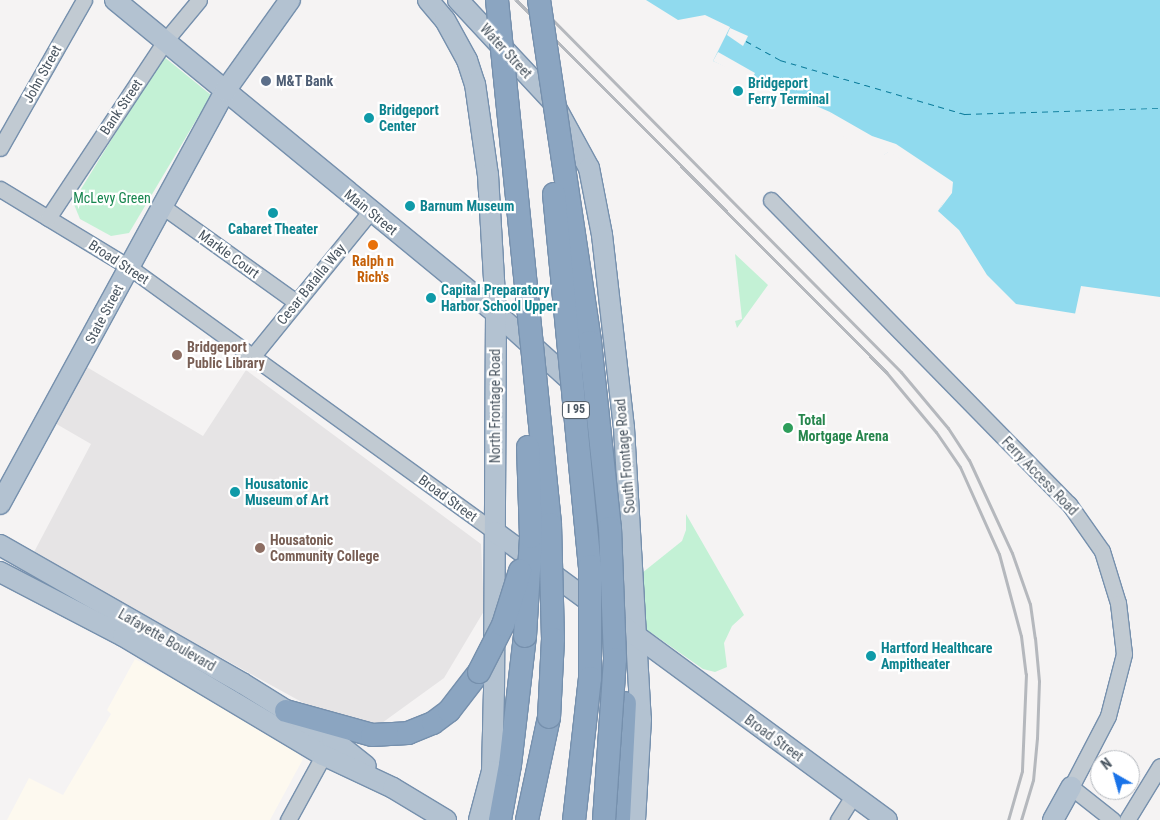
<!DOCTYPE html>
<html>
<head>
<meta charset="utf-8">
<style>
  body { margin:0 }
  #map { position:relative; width:1160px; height:820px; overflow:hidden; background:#f5f3f3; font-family:"Roboto Condensed",sans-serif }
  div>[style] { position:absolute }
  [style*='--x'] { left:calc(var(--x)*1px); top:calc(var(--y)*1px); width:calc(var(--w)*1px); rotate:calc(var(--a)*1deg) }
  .commercial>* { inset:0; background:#fdf9ef }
  .education>* { inset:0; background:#e6e4e5 }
  .green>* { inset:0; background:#c3f1d5 }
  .water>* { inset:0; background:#90daee }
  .pier>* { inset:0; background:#f5f3f3 }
  .ferry>* { height:1px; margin-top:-0.5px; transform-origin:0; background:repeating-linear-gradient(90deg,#0c7c9b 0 6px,transparent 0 11px) }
  .roads { filter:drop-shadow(1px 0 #7690ad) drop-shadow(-1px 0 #7690ad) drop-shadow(0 1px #7690ad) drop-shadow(0 -1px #7690ad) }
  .minor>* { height:15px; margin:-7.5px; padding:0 7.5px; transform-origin:7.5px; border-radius:7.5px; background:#c1cad2 }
  .major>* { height:20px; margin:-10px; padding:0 10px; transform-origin:10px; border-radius:10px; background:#b3c2d1 }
  .highway>* { height:22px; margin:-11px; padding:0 11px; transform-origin:11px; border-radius:11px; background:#8ba5c1 }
  .rail>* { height:3px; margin:-1.5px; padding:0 1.5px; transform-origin:1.5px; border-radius:1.5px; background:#b5b8bd }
  .bridges { filter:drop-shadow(1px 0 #7690ad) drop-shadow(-1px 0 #7690ad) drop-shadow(0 1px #7690ad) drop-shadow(0 -1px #7690ad) }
  .highway-bridge>* { height:22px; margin:-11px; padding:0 11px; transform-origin:11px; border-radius:11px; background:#8ba5c1 }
  .dots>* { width:14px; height:14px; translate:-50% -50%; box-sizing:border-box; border:2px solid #fff; border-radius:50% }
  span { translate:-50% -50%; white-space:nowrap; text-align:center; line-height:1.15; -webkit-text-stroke:4.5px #fff; paint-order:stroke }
  .shield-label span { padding:1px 4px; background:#fff; border:1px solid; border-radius:4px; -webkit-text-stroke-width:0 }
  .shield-label { font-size:12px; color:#4a5661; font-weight:700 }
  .street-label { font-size:14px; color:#4a5661 }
  .service-label { font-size:14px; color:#4e5e75; font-weight:700 }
  .left { translate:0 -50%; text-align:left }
  .culture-label { font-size:14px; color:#0d838f; font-weight:700 }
  .park-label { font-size:14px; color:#17864f }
  .food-label { font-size:14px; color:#c56008; font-weight:700 }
  .education-label { font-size:14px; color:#785e54; font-weight:700 }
  .leisure-label { font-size:14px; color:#27864d; font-weight:700 }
  .north { position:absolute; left:1090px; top:750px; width:50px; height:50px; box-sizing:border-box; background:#fff; border:1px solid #b7bbc0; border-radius:50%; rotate:322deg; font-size:14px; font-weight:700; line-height:20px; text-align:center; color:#4a5661 }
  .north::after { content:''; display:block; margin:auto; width:18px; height:22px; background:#1a73e8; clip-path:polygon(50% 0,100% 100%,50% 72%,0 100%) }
</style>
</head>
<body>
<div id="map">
  <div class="commercial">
    <i style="clip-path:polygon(135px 659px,234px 711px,294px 749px,303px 759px,270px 820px,7px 820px,29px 778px,63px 795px,111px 714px,107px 710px)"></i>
  </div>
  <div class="education">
    <i style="clip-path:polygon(85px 366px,203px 436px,246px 370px,481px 544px,484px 611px,444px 678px,375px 728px,318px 711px,33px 554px,91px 444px,53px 422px)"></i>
  </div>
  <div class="green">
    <i style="clip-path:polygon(163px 56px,211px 95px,129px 233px,111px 236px,80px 219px,73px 202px)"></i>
    <i style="clip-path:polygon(735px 254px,768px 285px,737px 328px,735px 321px,742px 319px)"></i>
    <i style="clip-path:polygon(686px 514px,744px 615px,732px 626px,724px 643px,727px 667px,715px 672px,703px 669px,643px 627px,642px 573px,682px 541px,686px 530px)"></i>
  </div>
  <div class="water">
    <i style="clip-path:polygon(646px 0,1160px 0,1160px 315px,1089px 305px,1078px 314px,1016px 304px,987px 275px,959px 230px,938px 211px,951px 191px,949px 182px,890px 150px,884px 155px,835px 120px,830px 112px,713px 61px,730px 27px,705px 15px,678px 20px)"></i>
  </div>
  <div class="pier">
    <i style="clip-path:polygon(730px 28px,748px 36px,743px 46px,727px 35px)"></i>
    <i style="clip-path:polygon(718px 52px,755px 73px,751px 80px,713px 61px)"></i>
    <i style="clip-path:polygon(830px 112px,872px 136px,896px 144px,953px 182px,952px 193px,939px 210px,949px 192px,947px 184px,888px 152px,882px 157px,852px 145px,838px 130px)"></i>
    <i style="clip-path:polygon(1081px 286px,1160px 297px,1160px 317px,1090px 308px,1081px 314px,1075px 314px)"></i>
  </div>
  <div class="ferry">
    <i style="--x:746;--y:41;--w:39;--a:29"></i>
    <i style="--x:780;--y:60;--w:193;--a:16.3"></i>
    <i style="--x:965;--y:114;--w:195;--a:-1.8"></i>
  </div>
  <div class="roads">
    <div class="minor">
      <i style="--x:0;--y:148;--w:170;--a:-60.4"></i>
      <i style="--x:0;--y:189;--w:151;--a:31.2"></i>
      <i style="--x:129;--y:267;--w:452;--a:35.9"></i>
      <i style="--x:771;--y:200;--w:426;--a:45.6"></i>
      <i style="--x:1069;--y:504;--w:57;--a:54.9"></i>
      <i style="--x:1102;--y:551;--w:54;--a:72.9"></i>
      <i style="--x:1118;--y:603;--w:51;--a:83.3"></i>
      <i style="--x:1124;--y:654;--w:64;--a:104.5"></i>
      <i style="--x:1108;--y:716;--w:80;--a:117.5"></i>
      <i style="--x:1071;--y:787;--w:53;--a:38.2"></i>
      <i style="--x:162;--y:206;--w:165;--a:35.6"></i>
      <i style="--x:48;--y:218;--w:212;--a:-56.5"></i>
      <i style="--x:165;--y:41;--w:53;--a:-50.3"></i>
      <i style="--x:252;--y:357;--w:187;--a:-50.9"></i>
      <i style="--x:288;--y:820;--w:83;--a:-61.3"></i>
      <i style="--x:838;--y:820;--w:28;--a:-58"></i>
      <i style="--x:1127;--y:820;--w:63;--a:-58.6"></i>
    </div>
    <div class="major">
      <i style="--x:115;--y:0;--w:493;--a:39.4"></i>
      <i style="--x:496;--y:313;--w:112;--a:42.1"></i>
      <i style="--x:428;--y:0;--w:26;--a:50"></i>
      <i style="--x:445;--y:20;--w:46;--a:61.2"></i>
      <i style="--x:467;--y:60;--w:25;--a:72"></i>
      <i style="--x:475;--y:84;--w:92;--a:81.9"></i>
      <i style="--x:488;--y:175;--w:138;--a:86.7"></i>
      <i style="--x:496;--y:313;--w:377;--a:90.3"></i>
      <i style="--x:494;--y:690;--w:81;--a:91.4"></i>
      <i style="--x:492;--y:771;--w:51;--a:104.9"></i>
      <i style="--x:458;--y:0;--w:139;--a:47"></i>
      <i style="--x:553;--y:102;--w:75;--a:61.4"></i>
      <i style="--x:589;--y:168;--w:68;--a:79"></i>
      <i style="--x:602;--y:235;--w:194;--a:83.5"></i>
      <i style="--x:624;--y:428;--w:291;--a:86.7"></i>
      <i style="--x:641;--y:719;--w:101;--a:93.4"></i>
      <i style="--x:0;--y:504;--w:470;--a:-61.4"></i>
      <i style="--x:225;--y:91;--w:112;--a:-54.5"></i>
      <i style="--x:495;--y:532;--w:486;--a:36.3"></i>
      <i style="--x:0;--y:545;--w:279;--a:29.7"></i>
      <i style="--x:242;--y:683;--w:106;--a:31.9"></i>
      <i style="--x:332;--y:739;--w:43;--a:38.5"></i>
      <i style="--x:0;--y:572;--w:139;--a:27.5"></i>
      <i style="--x:123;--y:636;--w:233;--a:30.8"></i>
      <i style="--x:323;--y:755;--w:77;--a:25.2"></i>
      <i style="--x:393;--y:788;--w:62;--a:31.1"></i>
      <i style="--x:1053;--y:820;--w:38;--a:-61"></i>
    </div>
    <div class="highway">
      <i style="--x:286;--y:711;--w:89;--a:15.6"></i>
      <i style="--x:372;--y:735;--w:36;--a:-3"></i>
      <i style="--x:408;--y:733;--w:27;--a:-22"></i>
      <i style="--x:433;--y:723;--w:20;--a:-37"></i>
      <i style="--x:449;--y:711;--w:49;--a:-52.4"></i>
      <i style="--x:500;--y:820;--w:56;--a:-79.7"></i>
      <i style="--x:510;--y:765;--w:130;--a:-83.4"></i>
      <i style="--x:527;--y:820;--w:105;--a:-77.9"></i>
      <i style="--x:619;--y:820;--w:117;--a:-87.1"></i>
    </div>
  </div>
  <div class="rail">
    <i style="--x:516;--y:0;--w:525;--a:45.15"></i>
    <i style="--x:886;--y:372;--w:78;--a:50.2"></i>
    <i style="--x:936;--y:432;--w:42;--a:55.6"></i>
    <i style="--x:960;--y:467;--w:95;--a:65.9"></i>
    <i style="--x:999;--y:554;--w:85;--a:75"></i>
    <i style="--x:1021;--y:636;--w:38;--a:83"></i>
    <i style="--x:1026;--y:674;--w:97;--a:92.4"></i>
    <i style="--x:1022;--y:771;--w:51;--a:105.9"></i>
    <i style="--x:533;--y:0;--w:523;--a:45.31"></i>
    <i style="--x:901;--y:372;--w:73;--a:50"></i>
    <i style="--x:948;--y:428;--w:38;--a:57"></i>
    <i style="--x:969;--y:460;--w:102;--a:65.2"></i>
    <i style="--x:1012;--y:553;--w:54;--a:70.6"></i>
    <i style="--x:1030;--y:604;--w:34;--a:82"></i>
    <i style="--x:1035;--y:638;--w:43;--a:84.7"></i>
    <i style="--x:1039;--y:681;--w:57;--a:92"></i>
    <i style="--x:1037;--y:738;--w:42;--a:95.4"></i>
    <i style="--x:1033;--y:780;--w:42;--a:106.7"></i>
  </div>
  <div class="bridges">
    <div class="highway-bridge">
      <i style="--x:497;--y:0;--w:527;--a:84.22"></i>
      <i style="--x:550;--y:524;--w:115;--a:88.5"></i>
      <i style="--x:553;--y:639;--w:78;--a:92.9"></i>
      <i style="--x:539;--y:0;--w:346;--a:81.5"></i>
      <i style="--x:590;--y:342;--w:187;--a:83.9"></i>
      <i style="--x:610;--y:528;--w:131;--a:87.8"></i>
      <i style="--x:615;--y:659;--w:161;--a:93.9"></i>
      <i style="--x:554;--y:194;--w:374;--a:84.5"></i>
      <i style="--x:590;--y:566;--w:112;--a:90"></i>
      <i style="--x:590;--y:678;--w:143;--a:96.4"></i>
      <i style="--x:525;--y:636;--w:99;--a:-86.5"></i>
      <i style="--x:531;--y:537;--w:90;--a:-91.9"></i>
      <i style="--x:479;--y:672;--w:53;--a:-62.9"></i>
      <i style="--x:503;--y:625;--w:57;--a:-72.5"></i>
    </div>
  </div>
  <div class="dots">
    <i style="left:266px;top:81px;background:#5c6f8a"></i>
    <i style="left:738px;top:91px;background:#0f9aa8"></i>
    <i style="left:369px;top:118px;background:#0f9aa8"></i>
    <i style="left:410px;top:206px;background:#0f9aa8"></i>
    <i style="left:273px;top:213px;background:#0f9aa8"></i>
    <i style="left:373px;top:245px;background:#e8710a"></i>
    <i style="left:431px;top:298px;background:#0f9aa8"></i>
    <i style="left:177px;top:355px;background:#8d6e63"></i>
    <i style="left:788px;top:428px;background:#2e9e5b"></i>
    <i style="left:235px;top:492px;background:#0f9aa8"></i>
    <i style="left:260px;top:548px;background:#8d6e63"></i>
    <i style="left:871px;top:656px;background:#0f9aa8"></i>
  </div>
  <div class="shield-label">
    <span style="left:576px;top:410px">I 95</span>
  </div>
  <div class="street-label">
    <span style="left:506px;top:51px;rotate:47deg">Water Street</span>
    <span style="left:42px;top:74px;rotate:-61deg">John Street</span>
    <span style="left:121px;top:107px;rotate:-56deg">Bank Street</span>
    <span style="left:371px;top:212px;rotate:39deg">Main Street</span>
    <span style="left:229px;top:254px;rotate:36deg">Markle Court</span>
    <span style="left:119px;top:262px;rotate:33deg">Broad Street</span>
    <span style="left:311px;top:284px;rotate:-51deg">Cesar Batalla Way</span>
    <span style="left:104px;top:314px;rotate:-62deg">State Street</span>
    <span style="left:495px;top:406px;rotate:-90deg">North Frontage Road</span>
    <span style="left:625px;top:456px;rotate:-95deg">South Frontage Road</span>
    <span style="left:1040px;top:476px;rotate:46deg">Ferry Access Road</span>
    <span style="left:448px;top:498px;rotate:36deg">Broad Street</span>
    <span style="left:167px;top:640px;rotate:30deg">Lafayette Boulevard</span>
    <span style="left:774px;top:738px;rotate:36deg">Broad Street</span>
  </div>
  <div class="service-label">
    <span class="left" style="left:276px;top:81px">M&amp;T Bank</span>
  </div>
  <div class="culture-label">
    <span class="left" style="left:748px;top:91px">Bridgeport<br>Ferry Terminal</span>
    <span class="left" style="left:379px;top:118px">Bridgeport<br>Center</span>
    <span class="left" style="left:420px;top:206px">Barnum Museum</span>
    <span style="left:273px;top:229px">Cabaret Theater</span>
    <span class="left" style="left:441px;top:298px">Capital Preparatory<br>Harbor School Upper</span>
    <span class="left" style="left:245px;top:492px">Housatonic<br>Museum of Art</span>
    <span class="left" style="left:881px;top:656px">Hartford Healthcare<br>Ampitheater</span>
  </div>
  <div class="park-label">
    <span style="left:112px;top:198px">McLevy Green</span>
  </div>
  <div class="food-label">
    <span style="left:373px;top:269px">Ralph n<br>Rich's</span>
  </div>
  <div class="education-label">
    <span class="left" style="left:187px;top:355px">Bridgeport<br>Public Library</span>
    <span class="left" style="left:270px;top:548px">Housatonic<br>Community College</span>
  </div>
  <div class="leisure-label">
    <span class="left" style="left:798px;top:428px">Total<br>Mortgage Arena</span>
  </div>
  <div class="north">N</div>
</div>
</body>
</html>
